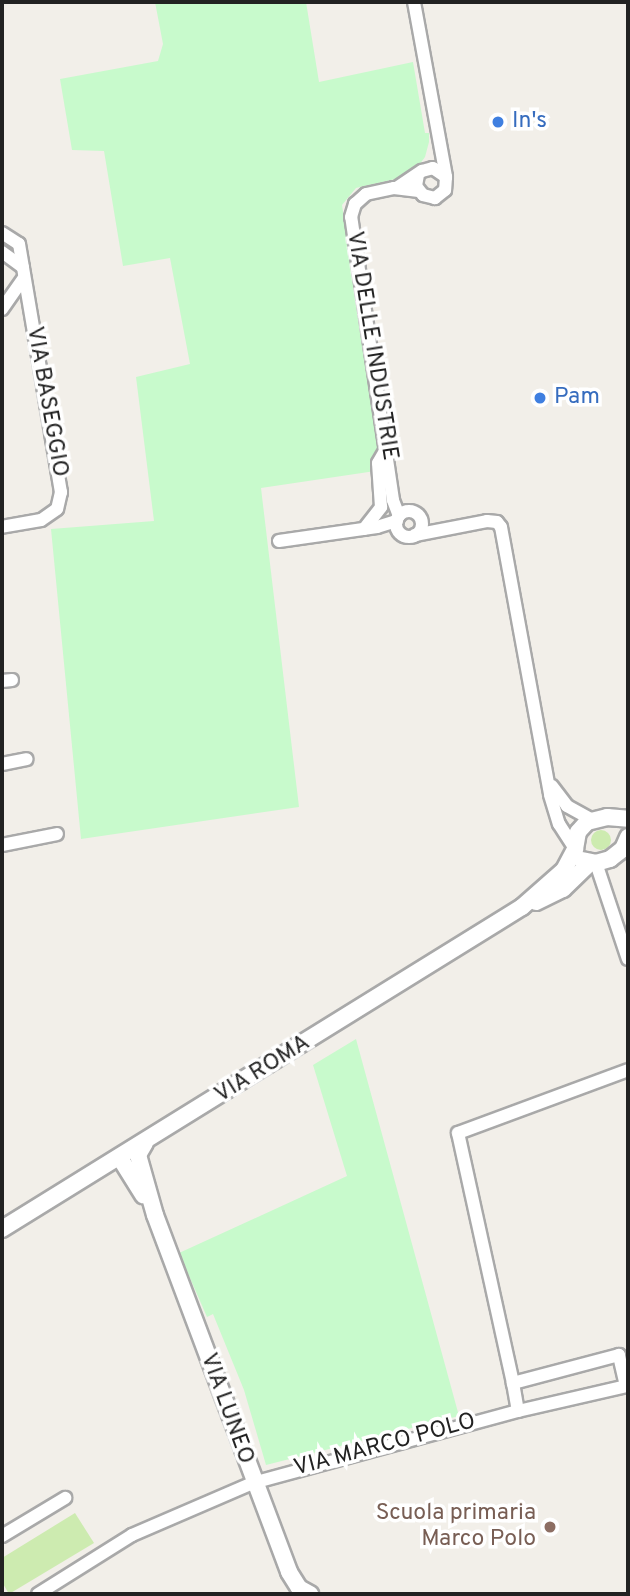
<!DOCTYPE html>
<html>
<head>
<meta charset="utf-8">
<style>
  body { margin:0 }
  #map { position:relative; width:630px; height:1596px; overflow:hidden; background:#f2efe9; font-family:Overpass,sans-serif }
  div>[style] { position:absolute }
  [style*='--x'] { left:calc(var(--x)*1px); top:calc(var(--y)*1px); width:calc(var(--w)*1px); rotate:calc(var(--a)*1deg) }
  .grass>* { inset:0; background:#cdebb0 }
  .round { border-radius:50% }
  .park>* { inset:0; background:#c8facc }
  .roads { filter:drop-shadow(2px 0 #a9a9a9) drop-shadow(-2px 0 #a9a9a9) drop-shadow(0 2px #a9a9a9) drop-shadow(0 -2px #a9a9a9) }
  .minor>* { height:12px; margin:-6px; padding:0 6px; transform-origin:6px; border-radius:6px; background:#fff }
  .minor>.ring { margin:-6px; padding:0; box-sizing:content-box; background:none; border:12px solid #fff; border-radius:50% }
  .tertiary>* { height:16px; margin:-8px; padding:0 8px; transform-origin:8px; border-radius:8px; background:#fff }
  .dots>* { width:19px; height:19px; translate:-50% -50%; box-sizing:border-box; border:4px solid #fff; border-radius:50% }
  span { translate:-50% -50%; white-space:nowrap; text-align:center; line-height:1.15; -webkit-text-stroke:7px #fff; paint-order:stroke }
  .shop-label { font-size:23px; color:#366cbe }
  .left { translate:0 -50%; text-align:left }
  .street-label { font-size:23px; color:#222 }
  .education-label { font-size:23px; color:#785e54 }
  .right { translate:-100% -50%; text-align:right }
  .frame { position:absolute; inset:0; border:4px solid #222; pointer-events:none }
</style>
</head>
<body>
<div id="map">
  <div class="grass">
    <i class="round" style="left:591px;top:830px;width:20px;height:20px"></i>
    <i style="clip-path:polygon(75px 1513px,94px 1543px,9px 1594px,2px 1582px,2px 1558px)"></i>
  </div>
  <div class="park">
    <i style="clip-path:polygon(155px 2px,306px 2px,319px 82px,413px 62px,425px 133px,429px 133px,429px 142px,425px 157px,416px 169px,404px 177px,356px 188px,342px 205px,382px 470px,261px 488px,299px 807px,81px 839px,51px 529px,154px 521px,136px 377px,190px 364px,170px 258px,123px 266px,104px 151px,72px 150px,60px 79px,158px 61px,163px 44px)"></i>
    <i style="clip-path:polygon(356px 1039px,459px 1416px,266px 1465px,244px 1390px,213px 1314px,207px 1317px,179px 1253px,347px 1176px,313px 1065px)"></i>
  </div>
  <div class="roads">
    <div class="minor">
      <i style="--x:414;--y:2;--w:178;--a:79.6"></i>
      <i style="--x:398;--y:187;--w:29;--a:-34"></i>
      <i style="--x:422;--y:171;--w:11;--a:-15"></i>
      <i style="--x:433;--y:168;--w:16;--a:35"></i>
      <i style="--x:446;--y:177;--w:13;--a:94"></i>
      <i style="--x:445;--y:190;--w:13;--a:141"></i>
      <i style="--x:435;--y:198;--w:12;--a:-166"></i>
      <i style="--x:423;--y:195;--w:11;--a:-128"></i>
      <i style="--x:416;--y:186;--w:11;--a:-80"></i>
      <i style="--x:2;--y:233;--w:20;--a:33"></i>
      <i style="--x:19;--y:244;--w:252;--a:80.4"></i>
      <i style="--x:61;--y:492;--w:17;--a:103"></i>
      <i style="--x:57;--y:509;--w:19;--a:145"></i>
      <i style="--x:41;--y:520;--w:40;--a:170"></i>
      <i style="--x:2;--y:252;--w:26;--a:36"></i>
      <i style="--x:2;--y:309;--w:38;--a:-55"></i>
      <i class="ring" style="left:396px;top:511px;width:14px;height:14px"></i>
      <i style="--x:399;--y:516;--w:17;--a:-111"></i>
      <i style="--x:393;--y:500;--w:286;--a:-98.4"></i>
      <i style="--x:351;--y:217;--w:14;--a:-73"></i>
      <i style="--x:355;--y:204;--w:15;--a:-42"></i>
      <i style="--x:366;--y:194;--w:29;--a:-12"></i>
      <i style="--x:394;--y:188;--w:25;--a:7"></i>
      <i style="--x:364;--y:529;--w:28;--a:-52"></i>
      <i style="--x:381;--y:507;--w:44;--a:-93.9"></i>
      <i style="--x:378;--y:463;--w:16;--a:-60"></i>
      <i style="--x:415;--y:535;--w:73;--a:-11"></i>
      <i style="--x:487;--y:521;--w:10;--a:6"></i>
      <i style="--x:497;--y:522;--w:6;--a:51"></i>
      <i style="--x:501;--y:527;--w:272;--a:79.6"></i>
      <i style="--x:550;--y:795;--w:30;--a:73"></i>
      <i style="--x:559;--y:824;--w:27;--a:57"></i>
      <i style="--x:279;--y:541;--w:99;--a:-8.1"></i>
      <i style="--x:377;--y:527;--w:21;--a:-17"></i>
      <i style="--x:2;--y:681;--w:10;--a:-6"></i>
      <i style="--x:2;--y:764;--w:25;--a:-11"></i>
      <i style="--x:552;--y:786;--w:25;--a:53"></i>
      <i style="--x:567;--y:806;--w:29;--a:29"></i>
      <i style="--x:2;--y:845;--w:56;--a:-11.3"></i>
      <i style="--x:596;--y:863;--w:101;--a:71.6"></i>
      <i style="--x:513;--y:1383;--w:28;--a:80"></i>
      <i style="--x:2;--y:1536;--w:74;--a:-31.1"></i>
      <i style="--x:38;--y:1594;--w:111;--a:-32.1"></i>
      <i style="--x:132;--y:1535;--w:132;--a:-23.3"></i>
      <i style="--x:253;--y:1483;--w:275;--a:-15.2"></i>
      <i style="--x:518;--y:1411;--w:111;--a:-13"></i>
      <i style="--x:626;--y:1386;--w:32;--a:-103"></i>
      <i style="--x:619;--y:1355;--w:110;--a:165.2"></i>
      <i style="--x:513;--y:1383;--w:256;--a:-102.4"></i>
      <i style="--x:458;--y:1133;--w:181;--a:-20.3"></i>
    </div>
    <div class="tertiary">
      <i style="--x:582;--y:860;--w:14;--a:12"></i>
      <i style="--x:596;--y:863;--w:15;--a:-16"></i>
      <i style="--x:610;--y:859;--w:16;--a:-38"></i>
      <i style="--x:623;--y:849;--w:13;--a:-67"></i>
      <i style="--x:536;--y:902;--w:30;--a:-26"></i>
      <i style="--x:563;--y:889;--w:37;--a:-44"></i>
      <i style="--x:145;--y:1143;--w:14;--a:120"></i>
      <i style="--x:138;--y:1155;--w:62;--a:74.2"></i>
      <i style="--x:155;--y:1215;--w:381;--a:69.4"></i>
      <i style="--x:289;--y:1572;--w:19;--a:58"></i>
      <i style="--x:299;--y:1588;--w:13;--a:29"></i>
      <i style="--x:120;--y:1158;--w:44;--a:58.1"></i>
      <i style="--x:2;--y:1229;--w:612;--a:-31.77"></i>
      <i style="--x:522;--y:907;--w:56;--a:-41.4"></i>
      <i style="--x:564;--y:870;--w:24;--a:-62"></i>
      <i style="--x:575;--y:849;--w:17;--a:-80"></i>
      <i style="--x:578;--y:832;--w:13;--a:-48"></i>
      <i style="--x:587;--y:822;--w:21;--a:-14"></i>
      <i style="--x:607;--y:817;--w:21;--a:5"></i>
    </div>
  </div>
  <div class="dots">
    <i style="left:498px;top:122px;background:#3f7fe0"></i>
    <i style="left:540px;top:398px;background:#3f7fe0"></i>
    <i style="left:550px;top:1527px;background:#8d6e63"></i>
  </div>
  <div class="shop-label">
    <span class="left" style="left:512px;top:122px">In's</span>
    <span class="left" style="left:554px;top:398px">Pam</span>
  </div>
  <div class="street-label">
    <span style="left:371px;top:346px;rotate:81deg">VIA DELLE INDUSTRIE</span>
    <span style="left:46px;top:402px;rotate:80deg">VIA BASEGGIO</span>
    <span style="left:263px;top:1070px;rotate:-32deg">VIA ROMA</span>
    <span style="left:226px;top:1409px;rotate:70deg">VIA LUNEO</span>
    <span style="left:385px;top:1446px;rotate:-15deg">VIA MARCO POLO</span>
  </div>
  <div class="education-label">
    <span class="right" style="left:536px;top:1527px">Scuola primaria<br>Marco Polo</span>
  </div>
  <div class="frame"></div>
</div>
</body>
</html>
